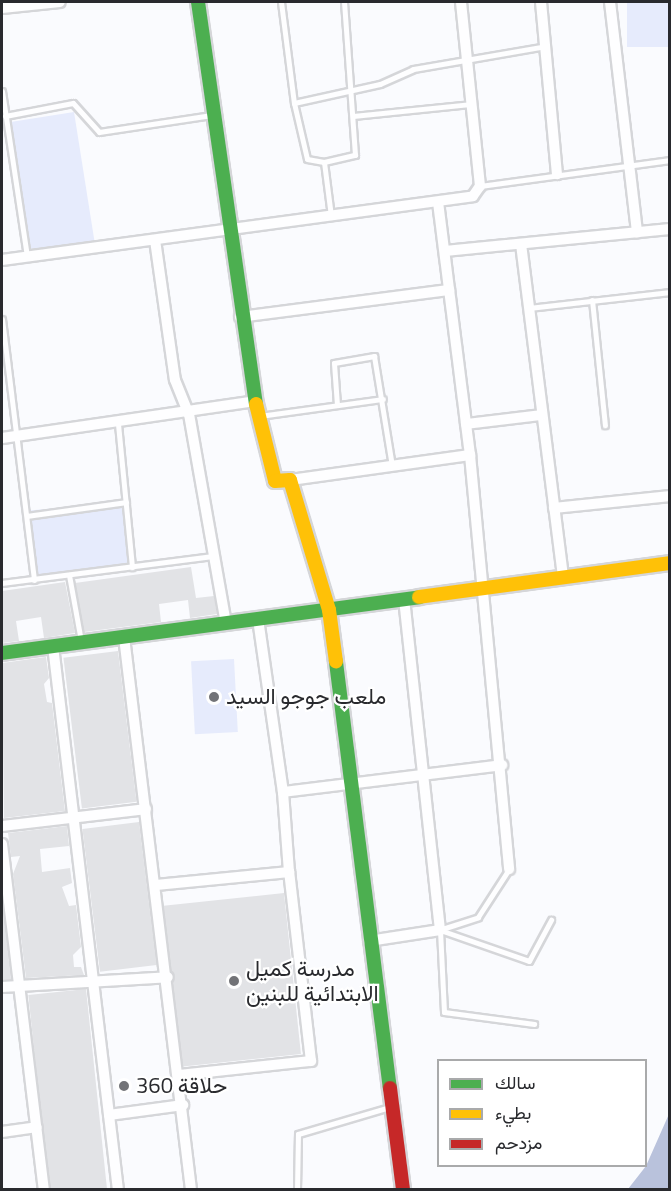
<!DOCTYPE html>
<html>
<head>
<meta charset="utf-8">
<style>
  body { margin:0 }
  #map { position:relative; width:671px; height:1191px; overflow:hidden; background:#fafbfe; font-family:"Titillium Web",Vazirmatn,sans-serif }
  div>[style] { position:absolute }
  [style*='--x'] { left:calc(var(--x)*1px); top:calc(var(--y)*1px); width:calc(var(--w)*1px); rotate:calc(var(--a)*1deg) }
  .green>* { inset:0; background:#e6ebfc; transform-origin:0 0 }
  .water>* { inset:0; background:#b9c2dc }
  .building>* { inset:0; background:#e2e3e6; transform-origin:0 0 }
  .roads { filter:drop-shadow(2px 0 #d5d6d9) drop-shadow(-2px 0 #d5d6d9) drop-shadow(0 2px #d5d6d9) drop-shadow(0 -2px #d5d6d9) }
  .lane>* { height:5px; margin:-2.5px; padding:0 2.5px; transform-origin:2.5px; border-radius:2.5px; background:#fefeff }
  .street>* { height:10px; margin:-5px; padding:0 5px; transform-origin:5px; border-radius:5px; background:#fefeff }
  .fast>* { height:14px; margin:-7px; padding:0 7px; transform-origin:7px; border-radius:7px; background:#4caf50 }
  .slow>* { height:14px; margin:-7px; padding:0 7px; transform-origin:7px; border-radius:7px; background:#ffc107 }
  .jam>* { height:14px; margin:-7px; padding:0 7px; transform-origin:7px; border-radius:7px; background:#c62828 }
  .dots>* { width:16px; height:16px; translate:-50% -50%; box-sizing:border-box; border:3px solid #fff; border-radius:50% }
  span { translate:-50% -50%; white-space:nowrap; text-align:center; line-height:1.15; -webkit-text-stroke:4.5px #fff; paint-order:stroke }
  .poi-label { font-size:22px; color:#292a2e }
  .left { translate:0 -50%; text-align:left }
  .frame { position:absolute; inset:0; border:3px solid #292a2e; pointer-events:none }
  .legend { position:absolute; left:437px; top:1059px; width:210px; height:108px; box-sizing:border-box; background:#fff; border:2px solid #a9aaab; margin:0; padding:8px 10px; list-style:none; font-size:18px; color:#292a2e }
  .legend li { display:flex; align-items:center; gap:12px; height:30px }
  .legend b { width:30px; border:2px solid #a9aaab }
</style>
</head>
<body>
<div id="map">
  <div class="green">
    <i style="left:627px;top:2px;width:42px;height:45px"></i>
    <i style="left:74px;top:112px;width:138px;height:69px;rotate:81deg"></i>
    <i style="left:126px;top:502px;width:65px;height:100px;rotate:85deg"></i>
    <i style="left:234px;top:659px;width:73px;height:43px;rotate:87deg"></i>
  </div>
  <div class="water">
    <i style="clip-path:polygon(669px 1114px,669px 1189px,628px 1189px,646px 1166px)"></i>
  </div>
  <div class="building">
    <i style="clip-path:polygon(191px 567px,196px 598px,214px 596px,217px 614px,190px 618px,188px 600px,159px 604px,161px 622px,84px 632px,75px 583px)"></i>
    <i style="clip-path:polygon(65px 582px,75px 633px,44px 638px,41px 617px,16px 621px,19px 641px,2px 643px,2px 591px)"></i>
    <i style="left:118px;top:651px;width:152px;height:55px;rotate:83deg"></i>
    <i style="clip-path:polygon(46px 657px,49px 678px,44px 684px,47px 702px,52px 703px,65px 811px,4px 818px,2px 663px)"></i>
    <i style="left:139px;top:822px;width:144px;height:57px;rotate:83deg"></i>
    <i style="clip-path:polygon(67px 826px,69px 846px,40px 849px,42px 872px,70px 868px,72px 883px,62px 887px,69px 906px,76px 905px,81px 947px,73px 955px,74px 967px,81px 967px,84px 975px,26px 978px,13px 874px,20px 856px,11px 857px,8px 833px)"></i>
    <i style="left:284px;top:893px;width:162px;height:121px;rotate:84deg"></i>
    <i style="clip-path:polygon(2px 902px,11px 979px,2px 980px)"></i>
    <i style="left:86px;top:989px;width:202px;height:58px;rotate:84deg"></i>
  </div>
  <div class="roads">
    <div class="lane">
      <i style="--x:281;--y:2;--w:102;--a:82.7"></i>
      <i style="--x:294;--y:103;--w:88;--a:-12.5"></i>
      <i style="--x:380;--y:84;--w:36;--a:-24"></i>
      <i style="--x:413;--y:69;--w:135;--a:-9.8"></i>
      <i style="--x:2;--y:91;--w:167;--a:81.4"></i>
      <i style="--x:294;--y:103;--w:57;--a:76.9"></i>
      <i style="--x:307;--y:159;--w:17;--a:10"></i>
      <i style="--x:5;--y:116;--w:69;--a:-10.8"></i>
      <i style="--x:73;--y:103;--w:39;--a:48"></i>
      <i style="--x:99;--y:132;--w:114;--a:-8.6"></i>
      <i style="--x:353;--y:116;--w:120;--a:-5.8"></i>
      <i style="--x:480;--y:186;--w:192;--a:-7.8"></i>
      <i style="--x:331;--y:216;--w:54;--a:-97.4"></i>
      <i style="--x:324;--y:162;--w:32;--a:-13"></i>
      <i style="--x:355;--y:155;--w:153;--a:-94.1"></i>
      <i style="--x:592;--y:300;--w:126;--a:84.1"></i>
      <i style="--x:529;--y:308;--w:142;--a:-6.5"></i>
      <i style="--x:2;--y:319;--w:263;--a:83"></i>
      <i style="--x:337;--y:405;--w:42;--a:-94.1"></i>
      <i style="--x:334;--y:363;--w:41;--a:-9.9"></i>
      <i style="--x:374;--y:356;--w:111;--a:80.7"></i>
      <i style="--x:260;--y:416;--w:124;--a:-7.9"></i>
      <i style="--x:118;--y:424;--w:144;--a:84.4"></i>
      <i style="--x:27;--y:516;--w:100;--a:-8"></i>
      <i style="--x:69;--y:575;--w:67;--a:79.7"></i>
      <i style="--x:2;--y:583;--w:214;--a:-7.3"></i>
      <i style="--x:442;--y:929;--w:38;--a:-18"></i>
      <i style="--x:478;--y:917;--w:57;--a:-57.1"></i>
      <i style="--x:440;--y:930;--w:82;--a:87.2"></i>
      <i style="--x:444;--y:1012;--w:91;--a:7.6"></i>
      <i style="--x:440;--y:930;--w:94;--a:19.2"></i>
      <i style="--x:529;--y:961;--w:47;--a:-61.8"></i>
      <i style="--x:297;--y:1190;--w:56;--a:-89"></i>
      <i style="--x:298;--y:1134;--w:96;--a:-16.4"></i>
    </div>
    <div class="street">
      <i style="--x:541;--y:2;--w:173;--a:84.7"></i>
      <i style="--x:610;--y:2;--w:232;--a:83.3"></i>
      <i style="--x:2;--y:8;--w:58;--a:-5.9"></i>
      <i style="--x:438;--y:202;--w:255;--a:82.8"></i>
      <i style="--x:470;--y:455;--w:416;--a:84.6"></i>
      <i style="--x:155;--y:240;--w:141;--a:81.9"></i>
      <i style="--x:175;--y:380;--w:37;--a:68"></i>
      <i style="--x:189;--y:414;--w:212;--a:80"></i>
      <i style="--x:521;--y:244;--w:337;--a:82.8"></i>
      <i style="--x:445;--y:251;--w:226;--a:-5.6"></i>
      <i style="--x:2;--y:260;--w:475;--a:-7.7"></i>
      <i style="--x:473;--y:196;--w:12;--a:-55"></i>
      <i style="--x:480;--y:186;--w:185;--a:-95.9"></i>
      <i style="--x:240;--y:317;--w:211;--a:-7.4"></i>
      <i style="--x:466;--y:424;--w:76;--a:-6.8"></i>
      <i style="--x:2;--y:438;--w:256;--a:-8.3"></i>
      <i style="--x:290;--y:480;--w:182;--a:-7.9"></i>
      <i style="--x:554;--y:508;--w:117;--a:-5.9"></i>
      <i style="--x:258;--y:619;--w:175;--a:81.8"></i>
      <i style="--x:124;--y:637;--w:557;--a:83.09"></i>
      <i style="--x:53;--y:646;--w:548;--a:83.19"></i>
      <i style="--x:2;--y:826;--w:145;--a:-6.7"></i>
      <i style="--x:2;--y:844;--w:349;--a:83.1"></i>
      <i style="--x:156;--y:885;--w:134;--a:-5.6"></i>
      <i style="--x:289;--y:872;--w:80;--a:-94.3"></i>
      <i style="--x:283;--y:792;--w:221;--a:-7"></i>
      <i style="--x:369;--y:941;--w:72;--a:-8.8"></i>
      <i style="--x:440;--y:930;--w:333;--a:-96.2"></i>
      <i style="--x:2;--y:987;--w:166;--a:-3.4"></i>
      <i style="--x:179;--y:1075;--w:133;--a:-6.1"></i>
      <i style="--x:311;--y:1061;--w:190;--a:-96.6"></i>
      <i style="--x:109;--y:1115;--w:75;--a:-7.7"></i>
      <i style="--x:2;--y:1132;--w:35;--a:-8"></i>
    </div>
    <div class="fast">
      <i style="--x:198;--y:2;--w:406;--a:81.8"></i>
      <i style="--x:2;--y:653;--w:421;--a:-7.6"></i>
      <i style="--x:336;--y:662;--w:429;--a:82.8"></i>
    </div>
    <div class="slow">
      <i style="--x:256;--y:404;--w:79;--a:76.1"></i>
      <i style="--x:275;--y:481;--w:15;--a:-4"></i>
      <i style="--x:290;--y:480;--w:136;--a:73.3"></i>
      <i style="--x:329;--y:610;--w:52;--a:82.3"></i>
      <i style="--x:419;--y:597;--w:253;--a:-7.7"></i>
    </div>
    <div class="jam">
      <i style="--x:390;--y:1088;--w:103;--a:82.7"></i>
    </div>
  </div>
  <div class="dots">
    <i style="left:214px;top:697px;background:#727377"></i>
    <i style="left:234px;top:981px;background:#727377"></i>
    <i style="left:124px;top:1086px;background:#727377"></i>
  </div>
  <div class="poi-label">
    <span class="left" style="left:226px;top:697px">ملعب جوجو السيد</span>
    <span class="left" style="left:246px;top:981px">مدرسة كميل<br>الابتدائية للبنين</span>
    <span class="left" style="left:136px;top:1086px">حلاقة 360</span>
  </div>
  <div class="frame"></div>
  <ul class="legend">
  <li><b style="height:8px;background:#4caf50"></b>سالك</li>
  <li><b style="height:8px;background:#ffc107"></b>بطيء</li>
  <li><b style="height:8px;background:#c62828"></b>مزدحم</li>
  </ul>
</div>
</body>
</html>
